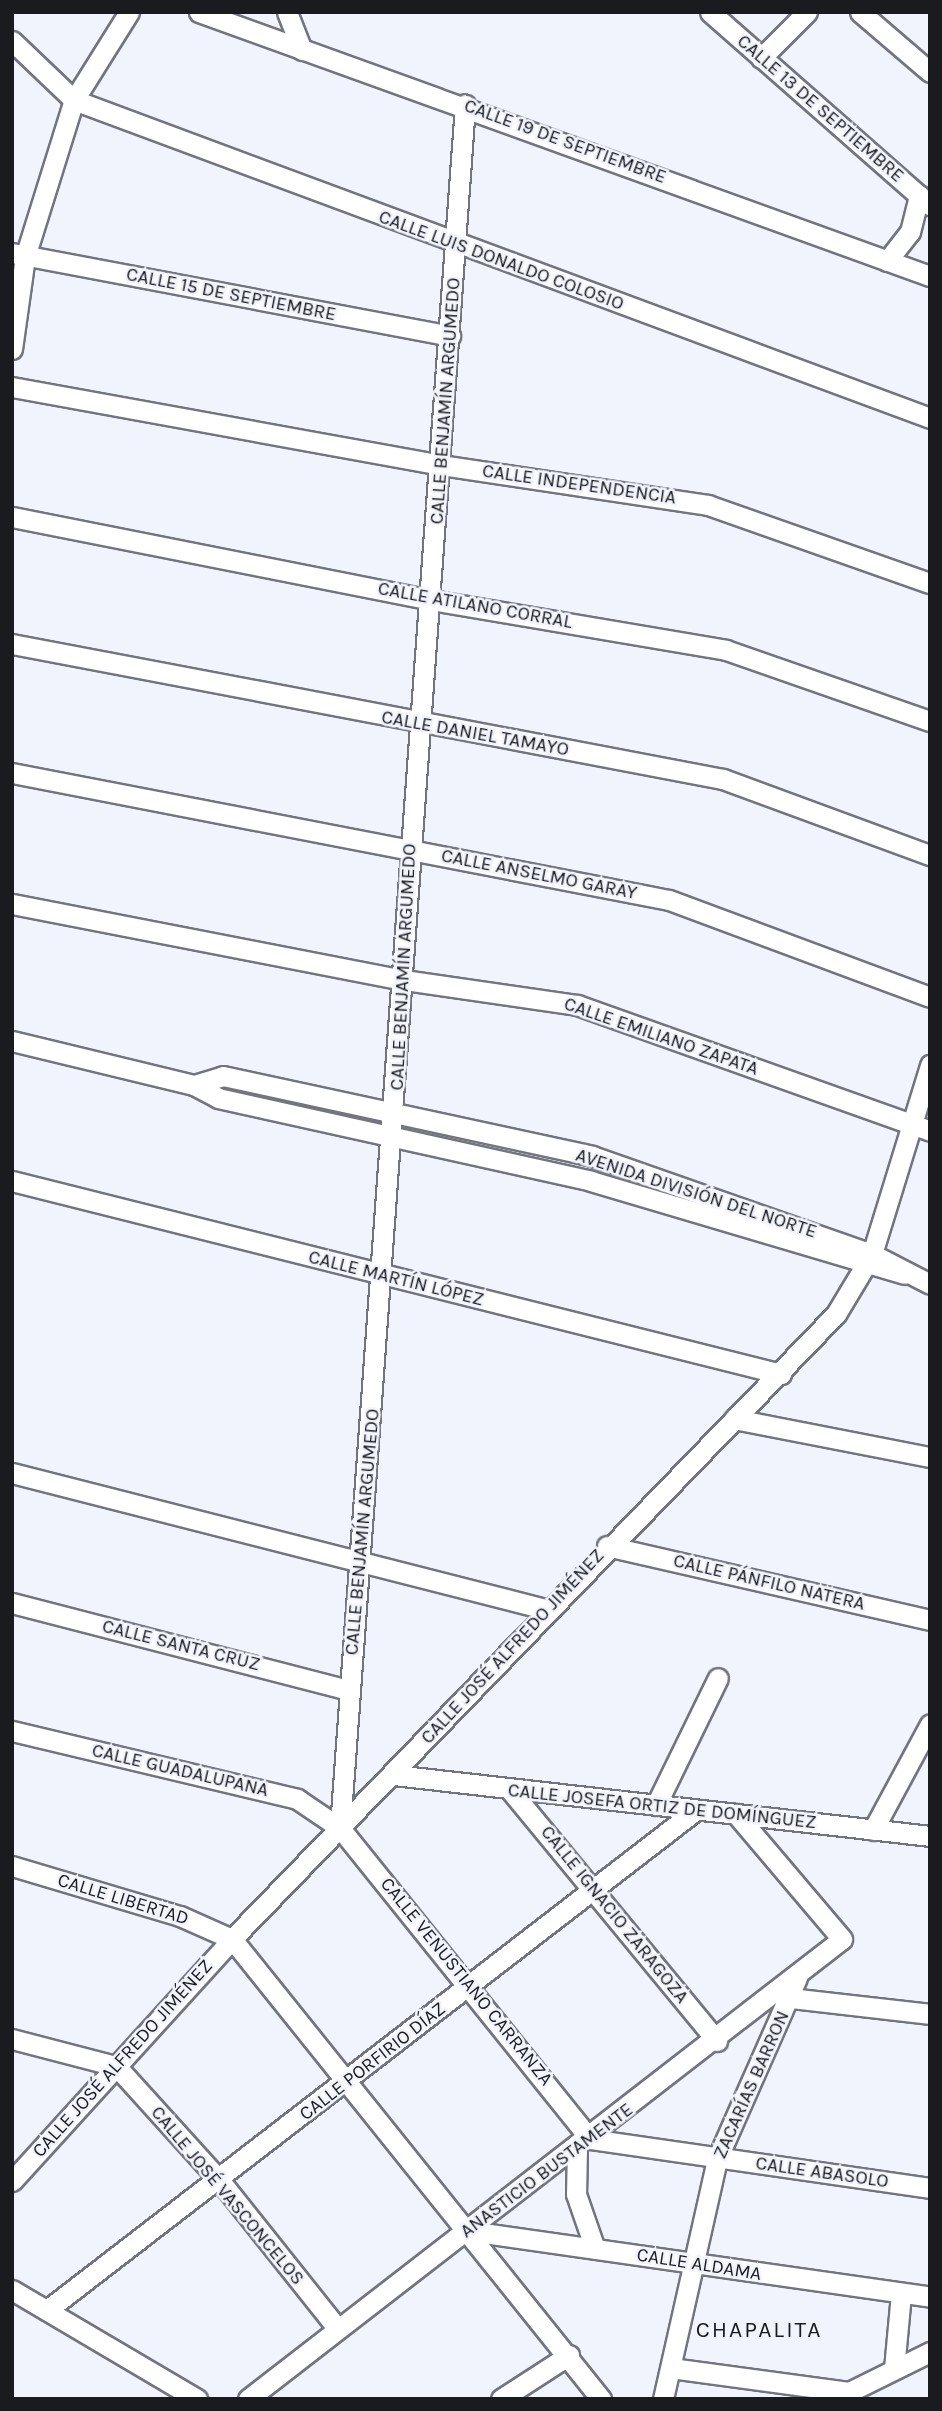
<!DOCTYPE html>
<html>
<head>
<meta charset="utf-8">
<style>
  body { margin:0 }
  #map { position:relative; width:942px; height:2411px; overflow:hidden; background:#f2f4fd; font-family:Karla,sans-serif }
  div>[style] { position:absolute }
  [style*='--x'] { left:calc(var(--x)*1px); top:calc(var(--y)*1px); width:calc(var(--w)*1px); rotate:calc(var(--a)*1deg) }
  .roads { filter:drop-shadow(2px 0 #72757f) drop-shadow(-2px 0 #72757f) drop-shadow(0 2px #72757f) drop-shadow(0 -2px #72757f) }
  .minor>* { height:19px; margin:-9.5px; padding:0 9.5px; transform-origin:9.5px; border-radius:9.5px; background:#fff }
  span { translate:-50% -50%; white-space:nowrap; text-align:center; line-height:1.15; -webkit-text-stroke:5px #f2f4fd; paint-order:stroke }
  .street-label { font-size:19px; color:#191b1e }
  .quarter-label { font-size:23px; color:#191b1e; letter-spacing:2px }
  .frame { position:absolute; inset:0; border:14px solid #191b1e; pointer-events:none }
</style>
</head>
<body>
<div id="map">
  <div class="roads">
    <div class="minor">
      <i style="--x:199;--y:12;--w:777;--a:19.86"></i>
      <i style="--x:287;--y:12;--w:41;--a:68.5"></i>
      <i style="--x:710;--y:12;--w:293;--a:41.3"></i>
      <i style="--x:860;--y:12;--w:92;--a:40.6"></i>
      <i style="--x:12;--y:41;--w:86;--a:43.6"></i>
      <i style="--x:74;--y:100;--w:913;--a:20.38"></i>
      <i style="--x:761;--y:58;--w:65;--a:-45"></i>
      <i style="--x:12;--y:253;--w:446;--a:10.7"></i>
      <i style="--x:887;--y:261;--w:37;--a:-52"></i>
      <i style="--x:910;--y:232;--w:38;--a:-76"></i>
      <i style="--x:12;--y:349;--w:93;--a:-82"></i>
      <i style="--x:25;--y:257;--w:164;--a:-72.7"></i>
      <i style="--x:74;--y:100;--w:104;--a:-58"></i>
      <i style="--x:12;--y:387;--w:436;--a:10.3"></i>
      <i style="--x:441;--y:465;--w:270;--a:8.5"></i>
      <i style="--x:708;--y:505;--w:235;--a:19.4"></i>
      <i style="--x:12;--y:517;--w:427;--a:11.2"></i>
      <i style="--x:431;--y:600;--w:299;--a:9.6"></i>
      <i style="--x:726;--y:650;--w:216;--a:19.2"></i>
      <i style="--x:12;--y:644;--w:724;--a:10.75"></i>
      <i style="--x:723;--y:779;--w:221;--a:20.2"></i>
      <i style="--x:12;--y:773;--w:669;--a:10.94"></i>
      <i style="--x:669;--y:900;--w:278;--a:20.4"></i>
      <i style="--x:12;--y:904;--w:399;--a:11"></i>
      <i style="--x:404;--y:980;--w:175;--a:8.2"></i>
      <i style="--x:577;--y:1005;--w:375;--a:19.6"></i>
      <i style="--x:12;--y:1041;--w:187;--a:13.6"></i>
      <i style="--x:194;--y:1085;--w:27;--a:28"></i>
      <i style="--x:218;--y:1098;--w:382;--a:12.5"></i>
      <i style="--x:591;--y:1181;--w:327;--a:16.5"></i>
      <i style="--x:194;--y:1085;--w:30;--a:-17"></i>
      <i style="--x:223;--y:1076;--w:378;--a:12.2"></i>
      <i style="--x:592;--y:1156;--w:297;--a:19.3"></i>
      <i style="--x:872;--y:1254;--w:65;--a:27.3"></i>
      <i style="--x:12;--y:1181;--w:793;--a:14.09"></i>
      <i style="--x:734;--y:1419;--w:200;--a:11"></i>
      <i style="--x:12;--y:1473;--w:554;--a:14.31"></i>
      <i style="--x:607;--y:1546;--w:331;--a:12.9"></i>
      <i style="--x:12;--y:1603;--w:348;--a:14.5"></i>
      <i style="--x:12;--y:1731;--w:293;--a:13.4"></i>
      <i style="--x:297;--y:1799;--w:52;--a:34"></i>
      <i style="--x:340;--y:1828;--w:399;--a:51.2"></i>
      <i style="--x:590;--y:2139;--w:344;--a:8.2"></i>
      <i style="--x:394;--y:1775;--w:539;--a:6.49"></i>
      <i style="--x:511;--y:1791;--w:324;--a:50.5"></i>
      <i style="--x:656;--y:1805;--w:141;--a:-64"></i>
      <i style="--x:340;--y:1828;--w:1728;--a:-85.85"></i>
      <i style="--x:873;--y:1830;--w:120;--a:-61.7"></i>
      <i style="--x:12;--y:1866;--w:175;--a:16.6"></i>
      <i style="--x:180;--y:1916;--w:57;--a:23.9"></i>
      <i style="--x:232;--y:1939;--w:590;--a:51.26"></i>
      <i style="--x:790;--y:1998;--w:141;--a:6.5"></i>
      <i style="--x:12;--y:2039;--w:107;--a:14.6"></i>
      <i style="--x:116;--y:2066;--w:156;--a:47.8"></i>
      <i style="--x:221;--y:2182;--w:186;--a:51.5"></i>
      <i style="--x:577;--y:2148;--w:46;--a:91.2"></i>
      <i style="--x:576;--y:2194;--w:58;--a:70.9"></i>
      <i style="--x:12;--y:2181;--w:327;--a:-47.7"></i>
      <i style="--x:232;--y:1939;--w:869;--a:-45.98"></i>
      <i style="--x:836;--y:1314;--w:70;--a:-59"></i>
      <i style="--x:872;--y:1254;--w:198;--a:-72.9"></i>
      <i style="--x:469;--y:2231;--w:466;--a:8.1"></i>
      <i style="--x:12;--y:2290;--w:215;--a:30.5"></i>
      <i style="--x:47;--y:2310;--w:819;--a:-37.61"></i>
      <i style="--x:671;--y:2368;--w:179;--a:7.7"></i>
      <i style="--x:894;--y:2369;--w:76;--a:-84.7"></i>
      <i style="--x:839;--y:2397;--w:102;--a:-26.3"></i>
      <i style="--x:248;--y:2399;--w:751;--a:-37.75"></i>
      <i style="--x:842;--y:1939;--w:164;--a:-130.3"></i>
      <i style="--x:501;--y:2399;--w:81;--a:-32.9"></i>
      <i style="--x:663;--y:2399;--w:246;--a:-77.3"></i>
      <i style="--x:717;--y:2159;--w:198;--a:-66.2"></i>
    </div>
  </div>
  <div class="street-label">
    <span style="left:820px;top:109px;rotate:41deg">CALLE 13 DE SEPTIEMBRE</span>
    <span style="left:565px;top:142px;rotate:20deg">CALLE 19 DE SEPTIEMBRE</span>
    <span style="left:501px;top:261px;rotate:20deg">CALLE LUIS DONALDO COLOSIO</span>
    <span style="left:231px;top:295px;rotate:11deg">CALLE 15 DE SEPTIEMBRE</span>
    <span style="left:446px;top:401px;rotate:-86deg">CALLE BENJAMÍN ARGUMEDO</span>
    <span style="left:579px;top:485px;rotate:8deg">CALLE INDEPENDENCIA</span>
    <span style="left:475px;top:606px;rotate:10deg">CALLE ATILANO CORRAL</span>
    <span style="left:475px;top:734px;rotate:10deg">CALLE DANIEL TAMAYO</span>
    <span style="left:539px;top:875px;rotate:11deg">CALLE ANSELMO GARAY</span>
    <span style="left:404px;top:967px;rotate:-87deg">CALLE BENJAMÍN ARGUMEDO</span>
    <span style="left:661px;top:1037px;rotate:19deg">CALLE EMILIANO ZAPATA</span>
    <span style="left:696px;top:1194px;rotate:18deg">AVENIDA DIVISIÓN DEL NORTE</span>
    <span style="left:396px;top:1279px;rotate:14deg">CALLE MARTÍN LÓPEZ</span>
    <span style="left:363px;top:1532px;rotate:-85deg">CALLE BENJAMÍN ARGUMEDO</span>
    <span style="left:769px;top:1583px;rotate:13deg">CALLE PÁNFILO NATERA</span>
    <span style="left:181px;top:1646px;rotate:14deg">CALLE SANTA CRUZ</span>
    <span style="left:513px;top:1647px;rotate:-47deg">CALLE JOSÉ ALFREDO JIMÉNEZ</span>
    <span style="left:180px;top:1771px;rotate:13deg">CALLE GUADALUPANA</span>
    <span style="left:662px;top:1807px;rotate:6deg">CALLE JOSEFA ORTIZ DE DOMÍNGUEZ</span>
    <span style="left:123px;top:1900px;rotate:17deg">CALLE LIBERTAD</span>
    <span style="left:614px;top:1915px;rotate:51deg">CALLE IGNACIO ZARAGOZA</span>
    <span style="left:466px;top:1982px;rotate:51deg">CALLE VENUSTIANO CARRANZA</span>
    <span style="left:123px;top:2059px;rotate:-48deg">CALLE JOSÉ ALFREDO JIMÉNEZ</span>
    <span style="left:373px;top:2062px;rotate:-38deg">CALLE PORFIRIO DÍAZ</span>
    <span style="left:752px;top:2085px;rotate:-66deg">ZACARÍAS BARRON</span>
    <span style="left:547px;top:2171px;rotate:-37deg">ANASTICIO BUSTAMENTE</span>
    <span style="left:822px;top:2173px;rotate:8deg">CALLE ABASOLO</span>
    <span style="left:227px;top:2196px;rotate:50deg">CALLE JOSÉ VASCONCELOS</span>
    <span style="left:699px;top:2265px;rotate:9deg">CALLE ALDAMA</span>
  </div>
  <div class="quarter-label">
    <span style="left:759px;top:2330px">CHAPALITA</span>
  </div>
  <div class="frame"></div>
</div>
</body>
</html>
